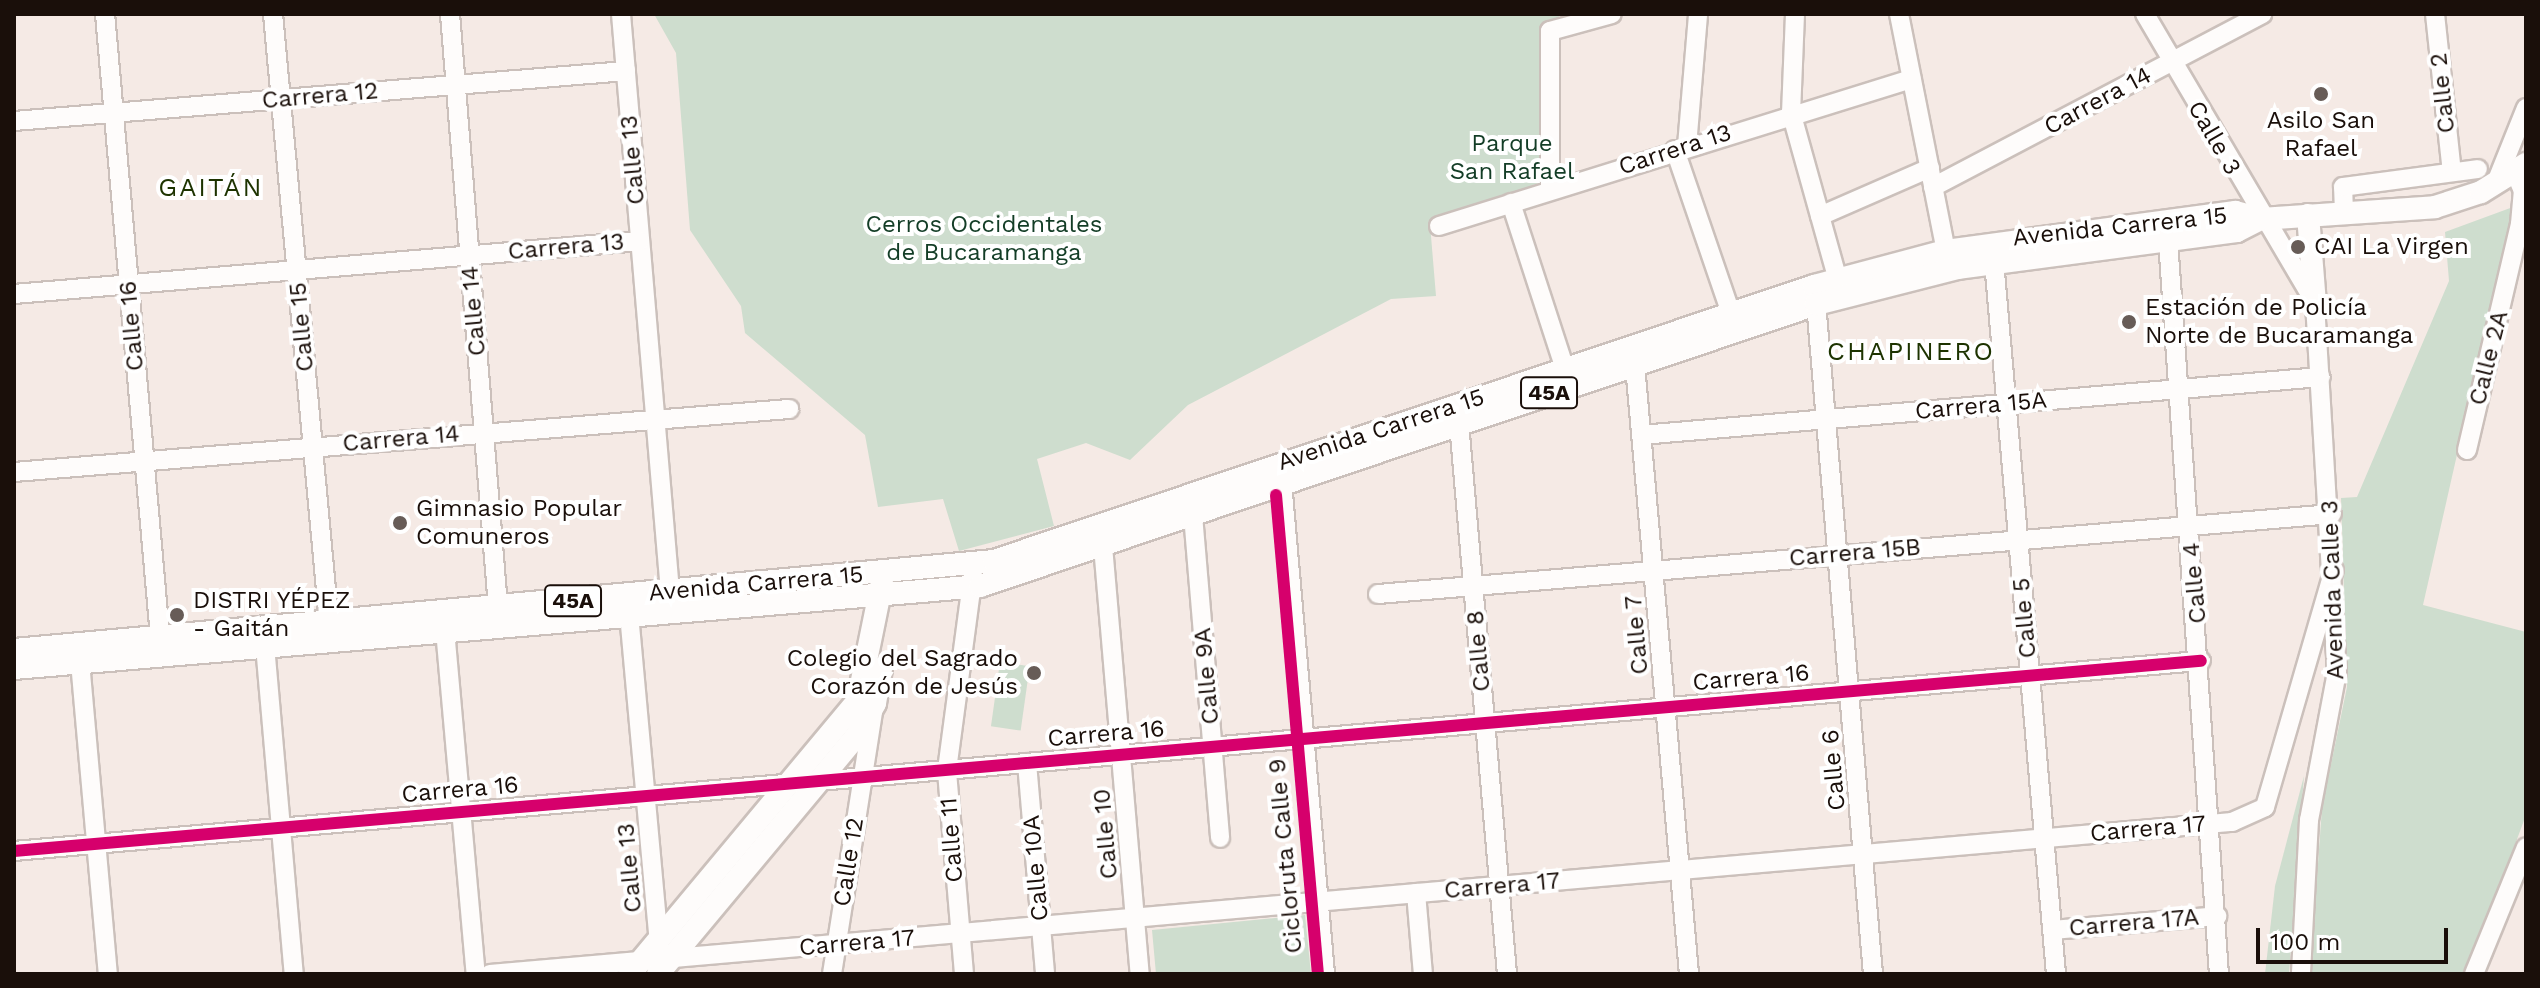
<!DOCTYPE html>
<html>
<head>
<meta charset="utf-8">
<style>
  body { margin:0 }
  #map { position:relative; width:2540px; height:988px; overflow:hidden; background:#f5eae5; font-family:"Work Sans",sans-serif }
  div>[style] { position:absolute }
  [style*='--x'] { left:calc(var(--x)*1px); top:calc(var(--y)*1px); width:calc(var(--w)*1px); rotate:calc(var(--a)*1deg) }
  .green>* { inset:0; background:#ceddce; transform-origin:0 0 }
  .roads { filter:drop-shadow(2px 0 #cbc0bb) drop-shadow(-2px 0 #cbc0bb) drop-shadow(0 2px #cbc0bb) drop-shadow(0 -2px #cbc0bb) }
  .minor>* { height:18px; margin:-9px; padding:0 9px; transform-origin:9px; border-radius:9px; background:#fefcfb }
  .major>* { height:22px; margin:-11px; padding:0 11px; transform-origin:11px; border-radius:11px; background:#fefcfb }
  .cycleway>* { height:12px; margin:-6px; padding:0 6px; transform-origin:6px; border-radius:6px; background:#d6006c }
  .dots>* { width:22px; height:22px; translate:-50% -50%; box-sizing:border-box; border:4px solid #fff; border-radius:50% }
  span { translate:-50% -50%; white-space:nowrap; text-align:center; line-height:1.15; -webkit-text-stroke:8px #fff; paint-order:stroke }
  .shield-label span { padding:2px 6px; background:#fff; border:2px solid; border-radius:6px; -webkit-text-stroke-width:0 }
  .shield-label { font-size:22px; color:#1a0f0a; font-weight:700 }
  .street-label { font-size:24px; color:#1a0f0a }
  .poi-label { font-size:24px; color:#1a0f0a }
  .left { translate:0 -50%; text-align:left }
  .right { translate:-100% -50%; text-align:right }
  .park-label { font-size:24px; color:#133d26 }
  .neighbourhood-label { font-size:26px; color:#1d3300; letter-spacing:2px }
  .frame { position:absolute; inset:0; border:16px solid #1a0f0a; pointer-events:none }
  .scale { position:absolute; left:2256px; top:928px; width:192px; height:36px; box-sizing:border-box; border:4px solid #1a0f0a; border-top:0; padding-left:10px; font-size:24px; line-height:28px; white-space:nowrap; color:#1a0f0a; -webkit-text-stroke:6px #fff; paint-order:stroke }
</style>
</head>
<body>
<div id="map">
  <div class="green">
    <i style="clip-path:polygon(654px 14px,1559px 14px,1544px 181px,1430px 224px,1436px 296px,1391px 299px,1188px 405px,1130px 460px,1086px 443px,1037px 459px,1054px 526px,959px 551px,943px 499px,878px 507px,865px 435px,745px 333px,741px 306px,690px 230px,676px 53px)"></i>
    <i style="clip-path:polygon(2513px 207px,2423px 605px,2526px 632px,2526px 815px,2467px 974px,2310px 974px,2322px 808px,2347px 687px,2341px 498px,2357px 497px,2449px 281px,2445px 232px)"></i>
    <i style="left:1000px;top:662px;width:30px;height:65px;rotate:8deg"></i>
    <i style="clip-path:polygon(2304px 776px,2289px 974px,2265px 974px,2275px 886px)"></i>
    <i style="clip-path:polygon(1305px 915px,1311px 974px,1156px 974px,1152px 930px)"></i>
  </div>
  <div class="roads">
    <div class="minor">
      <i style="--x:105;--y:14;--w:625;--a:84.95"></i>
      <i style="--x:273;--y:14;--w:622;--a:84.74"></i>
      <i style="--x:450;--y:14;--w:595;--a:85.37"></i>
      <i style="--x:621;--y:14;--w:580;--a:85.15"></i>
      <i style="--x:1795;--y:14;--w:98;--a:92.3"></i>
      <i style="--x:1791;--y:112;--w:174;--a:74.4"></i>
      <i style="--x:1899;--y:14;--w:242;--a:78.8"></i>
      <i style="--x:2145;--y:14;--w:335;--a:59.5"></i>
      <i style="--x:2315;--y:303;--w:370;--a:86.6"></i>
      <i style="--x:2337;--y:672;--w:151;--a:100.7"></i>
      <i style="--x:2309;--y:820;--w:154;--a:93"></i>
      <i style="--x:2435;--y:14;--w:159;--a:83.9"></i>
      <i style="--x:14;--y:121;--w:614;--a:-4.67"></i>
      <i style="--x:1687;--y:146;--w:132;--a:-85.2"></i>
      <i style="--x:1675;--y:150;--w:173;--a:71.1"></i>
      <i style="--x:2495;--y:185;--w:83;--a:-68.1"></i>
      <i style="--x:1933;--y:187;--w:372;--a:-27.7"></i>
      <i style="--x:1550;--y:190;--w:159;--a:-90"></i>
      <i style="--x:1550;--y:31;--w:64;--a:-15.3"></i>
      <i style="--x:1511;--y:203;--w:175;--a:72"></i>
      <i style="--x:2344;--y:213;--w:26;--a:-92"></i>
      <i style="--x:2343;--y:187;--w:136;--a:-7.6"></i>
      <i style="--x:1820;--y:216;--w:120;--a:-23.6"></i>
      <i style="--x:1439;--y:226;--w:495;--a:-17.3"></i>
      <i style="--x:2168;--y:240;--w:736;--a:86.03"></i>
      <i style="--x:1994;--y:261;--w:716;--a:85.03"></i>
      <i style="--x:1815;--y:291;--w:685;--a:85.15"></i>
      <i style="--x:14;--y:294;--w:628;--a:-4.84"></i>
      <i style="--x:1635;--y:365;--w:611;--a:84.93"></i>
      <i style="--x:1459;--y:423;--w:553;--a:85.02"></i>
      <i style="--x:1641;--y:435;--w:682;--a:-4.88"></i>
      <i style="--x:2467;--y:450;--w:232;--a:-76.8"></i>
      <i style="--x:2520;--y:224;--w:33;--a:-85"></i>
      <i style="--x:2523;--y:191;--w:21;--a:-113"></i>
      <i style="--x:1281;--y:471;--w:505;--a:85"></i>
      <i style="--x:14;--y:472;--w:778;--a:-4.65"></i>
      <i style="--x:1193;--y:515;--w:324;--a:85.2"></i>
      <i style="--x:1103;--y:546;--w:430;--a:85.1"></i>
      <i style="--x:1378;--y:594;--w:957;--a:-4.79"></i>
      <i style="--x:629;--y:614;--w:333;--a:84.8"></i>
      <i style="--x:445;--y:630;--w:345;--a:84.9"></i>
      <i style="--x:264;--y:634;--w:341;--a:85"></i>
      <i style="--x:80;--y:662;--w:313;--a:84.9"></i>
      <i style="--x:1027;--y:763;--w:212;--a:85.1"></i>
      <i style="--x:14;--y:851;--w:2195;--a:-4.97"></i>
      <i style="--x:1416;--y:893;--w:81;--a:85.1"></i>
      <i style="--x:2052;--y:930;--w:166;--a:-4.8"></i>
      <i style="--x:490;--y:974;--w:1749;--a:-4.99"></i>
      <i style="--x:2232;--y:822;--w:36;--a:-24"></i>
      <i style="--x:2265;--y:807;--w:247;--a:-73.8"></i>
      <i style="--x:832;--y:974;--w:265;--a:-81.1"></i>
      <i style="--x:964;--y:974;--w:205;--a:-94.8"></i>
      <i style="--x:947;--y:770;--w:197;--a:-82.4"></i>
      <i style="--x:2474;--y:974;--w:137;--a:-67.7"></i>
    </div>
    <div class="major">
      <i style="--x:2308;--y:215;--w:88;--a:85.5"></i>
      <i style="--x:14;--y:650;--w:984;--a:-5.19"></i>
      <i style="--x:994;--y:561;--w:865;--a:-18.54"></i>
      <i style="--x:1814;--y:286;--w:137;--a:-14.9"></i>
      <i style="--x:1946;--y:251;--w:292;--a:-7.7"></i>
      <i style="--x:2235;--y:212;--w:27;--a:15"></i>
      <i style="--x:2261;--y:219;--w:174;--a:-3.9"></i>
      <i style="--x:2435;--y:207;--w:48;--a:-18.1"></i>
      <i style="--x:2481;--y:192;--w:53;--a:-31.9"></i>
      <i style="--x:14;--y:668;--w:969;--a:-4.85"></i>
      <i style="--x:980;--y:586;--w:882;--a:-18.64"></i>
      <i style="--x:1816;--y:304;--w:146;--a:-14.3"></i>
      <i style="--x:1957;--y:268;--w:282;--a:-7.5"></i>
      <i style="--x:2237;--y:231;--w:27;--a:-27"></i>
      <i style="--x:630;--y:974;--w:356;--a:-50.2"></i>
      <i style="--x:858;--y:700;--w:120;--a:-78.5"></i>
      <i style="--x:658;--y:974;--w:312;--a:-50.2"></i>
      <i style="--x:858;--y:734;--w:35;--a:-61"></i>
      <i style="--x:875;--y:703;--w:35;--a:-80"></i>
    </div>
  </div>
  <div class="cycleway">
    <i style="--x:1276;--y:495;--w:481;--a:85"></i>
    <i style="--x:14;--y:851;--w:2195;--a:-4.97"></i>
  </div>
  <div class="dots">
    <i style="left:2321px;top:94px;background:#675c57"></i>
    <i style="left:2298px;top:247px;background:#675c57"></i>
    <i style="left:2129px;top:322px;background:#675c57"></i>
    <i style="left:400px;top:523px;background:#675c57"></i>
    <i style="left:177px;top:615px;background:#675c57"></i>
    <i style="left:1034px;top:673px;background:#675c57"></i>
  </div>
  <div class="shield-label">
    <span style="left:1549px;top:393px">45A</span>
    <span style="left:573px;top:601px">45A</span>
  </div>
  <div class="street-label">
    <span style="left:2443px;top:93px;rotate:-96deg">Calle 2</span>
    <span style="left:320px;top:96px;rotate:-5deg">Carrera 12</span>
    <span style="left:2098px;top:101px;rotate:-28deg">Carrera 14</span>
    <span style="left:2214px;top:138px;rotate:60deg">Calle 3</span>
    <span style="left:1675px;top:150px;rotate:-18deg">Carrera 13</span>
    <span style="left:633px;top:160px;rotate:-95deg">Calle 13</span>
    <span style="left:2120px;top:227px;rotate:-6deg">Avenida Carrera 15</span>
    <span style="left:566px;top:247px;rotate:-5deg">Carrera 13</span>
    <span style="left:474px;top:311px;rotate:-95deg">Calle 14</span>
    <span style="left:132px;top:326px;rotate:-95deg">Calle 16</span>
    <span style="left:302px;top:327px;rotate:-95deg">Calle 15</span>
    <span style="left:2489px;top:358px;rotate:-76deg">Calle 2A</span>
    <span style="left:1981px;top:406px;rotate:-5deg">Carrera 15A</span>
    <span style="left:1381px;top:430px;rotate:-18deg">Avenida Carrera 15</span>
    <span style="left:401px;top:439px;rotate:-5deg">Carrera 14</span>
    <span style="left:1855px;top:553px;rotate:-5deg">Carrera 15B</span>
    <span style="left:2195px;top:583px;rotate:-95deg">Calle 4</span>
    <span style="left:756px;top:584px;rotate:-5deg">Avenida Carrera 15</span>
    <span style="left:2333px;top:590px;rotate:-92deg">Avenida Calle 3</span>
    <span style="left:2025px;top:618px;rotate:-95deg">Calle 5</span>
    <span style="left:1637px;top:635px;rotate:-95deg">Calle 7</span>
    <span style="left:1479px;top:651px;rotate:-95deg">Calle 8</span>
    <span style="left:1207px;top:676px;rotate:-95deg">Calle 9A</span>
    <span style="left:1751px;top:678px;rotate:-5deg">Carrera 16</span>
    <span style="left:1106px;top:734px;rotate:-5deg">Carrera 16</span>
    <span style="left:1834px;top:770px;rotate:-95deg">Calle 6</span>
    <span style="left:460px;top:790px;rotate:-5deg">Carrera 16</span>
    <span style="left:2148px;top:829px;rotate:-5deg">Carrera 17</span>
    <span style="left:1106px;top:834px;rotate:-95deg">Calle 10</span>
    <span style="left:952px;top:840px;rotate:-94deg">Calle 11</span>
    <span style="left:1286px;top:856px;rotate:-95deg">Cicloruta Calle 9</span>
    <span style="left:849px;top:862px;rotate:-81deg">Calle 12</span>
    <span style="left:630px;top:868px;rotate:-95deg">Calle 13</span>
    <span style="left:1036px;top:868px;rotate:-95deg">Calle 10A</span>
    <span style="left:1502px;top:886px;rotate:-5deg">Carrera 17</span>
    <span style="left:2134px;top:923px;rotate:-5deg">Carrera 17A</span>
    <span style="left:857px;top:943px;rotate:-5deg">Carrera 17</span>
  </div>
  <div class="poi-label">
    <span style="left:2321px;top:135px">Asilo San<br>Rafael</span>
    <span class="left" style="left:2314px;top:247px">CAI La Virgen</span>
    <span class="left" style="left:2145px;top:322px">Estación de Policía<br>Norte de Bucaramanga</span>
    <span class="left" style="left:416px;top:523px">Gimnasio Popular<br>Comuneros</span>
    <span class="left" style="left:193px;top:615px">DISTRI YÉPEZ<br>- Gaitán</span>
    <span class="right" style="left:1018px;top:673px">Colegio del Sagrado<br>Corazón de Jesús</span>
  </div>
  <div class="park-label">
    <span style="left:1512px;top:158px">Parque<br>San Rafael</span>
    <span style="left:984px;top:239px">Cerros Occidentales<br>de Bucaramanga</span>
  </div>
  <div class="neighbourhood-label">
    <span style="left:211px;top:188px">GAITÁN</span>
    <span style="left:1911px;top:352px">CHAPINERO</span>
  </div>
  <div class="frame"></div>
  <div class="scale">100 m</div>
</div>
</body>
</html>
